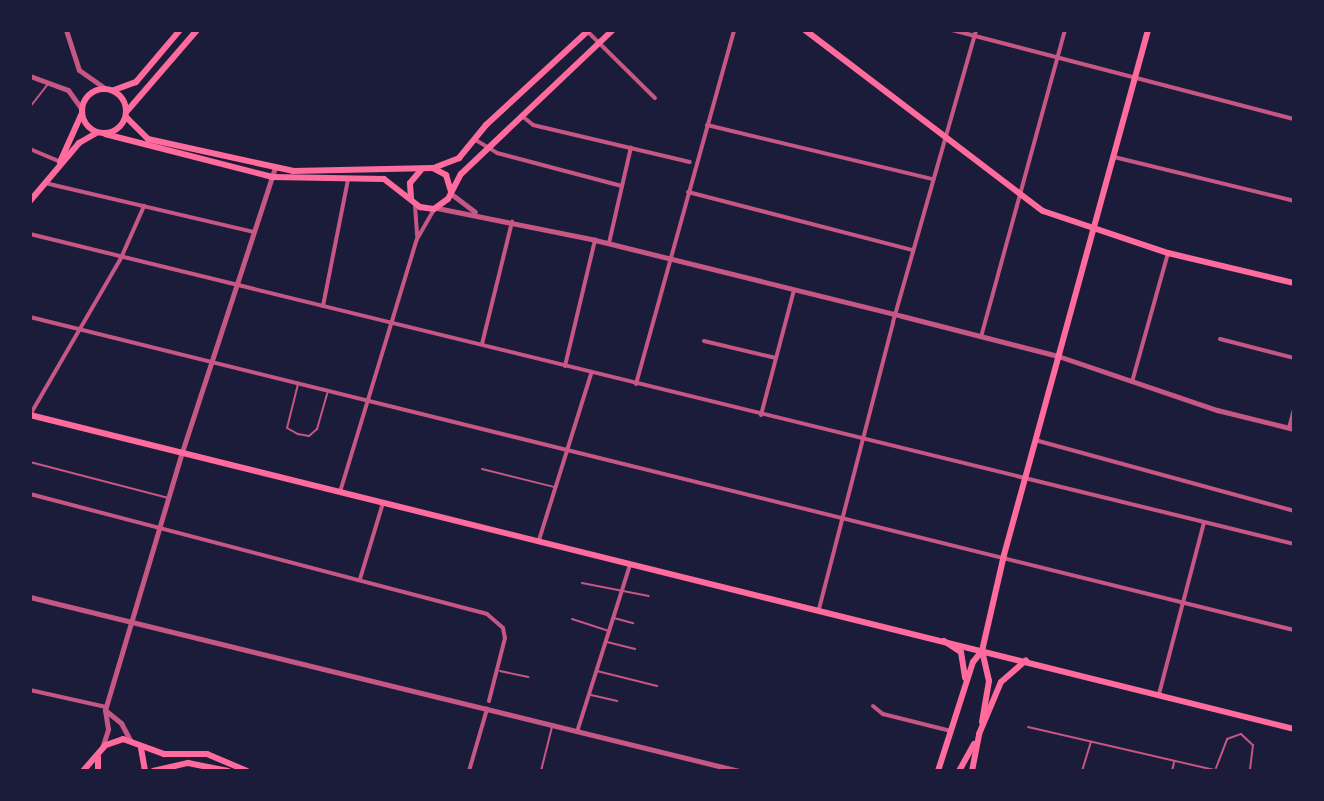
<!DOCTYPE html>
<html>
<head>
<meta charset="utf-8">
<style>
  body { margin:0 }
  #map { position:relative; width:1324px; height:801px; overflow:hidden; background:#1b1b3a; font-family:"Varela Round",sans-serif }
  div>[style] { position:absolute }
  [style*='--x'] { left:calc(var(--x)*1px); top:calc(var(--y)*1px); width:calc(var(--w)*1px); rotate:calc(var(--a)*1deg) }
  .service>* { height:2px; margin:-1px; padding:0 1px; transform-origin:1px; border-radius:1px; background:#c65784 }
  .minor>* { height:4px; margin:-2px; padding:0 2px; transform-origin:2px; border-radius:2px; background:#c65784 }
  .tertiary>* { height:5px; margin:-2.5px; padding:0 2.5px; transform-origin:2.5px; border-radius:2.5px; background:#c65784 }
  .secondary>* { height:6px; margin:-3px; padding:0 3px; transform-origin:3px; border-radius:3px; background:#ff6b9d }
  .primary>* { height:6px; margin:-3px; padding:0 3px; transform-origin:3px; border-radius:3px; background:#ff6b9d }
  .primary>.ring { margin:-3px; padding:0; box-sizing:content-box; background:none; border:6px solid #ff6b9d; border-radius:50% }
  span { translate:-50% -50%; white-space:nowrap; text-align:center; line-height:1.15; -webkit-text-stroke:7px #1b1b3a; paint-order:stroke }
  .frame { position:absolute; inset:0; border:32px solid #1b1b3a; pointer-events:none }
</style>
</head>
<body>
<div id="map">
  <div class="service">
    <i style="--x:30;--y:107;--w:29;--a:-52"></i>
    <i style="--x:298;--y:384;--w:45;--a:104"></i>
    <i style="--x:287;--y:428;--w:13;--a:29"></i>
    <i style="--x:298;--y:434;--w:11;--a:10"></i>
    <i style="--x:309;--y:436;--w:11;--a:-41"></i>
    <i style="--x:317;--y:429;--w:37;--a:-74"></i>
    <i style="--x:30;--y:462;--w:143;--a:14.6"></i>
    <i style="--x:482;--y:469;--w:74;--a:14"></i>
    <i style="--x:582;--y:583;--w:68;--a:11"></i>
    <i style="--x:614;--y:618;--w:20;--a:15"></i>
    <i style="--x:572;--y:619;--w:38;--a:18"></i>
    <i style="--x:607;--y:642;--w:29;--a:14"></i>
    <i style="--x:500;--y:671;--w:29;--a:12"></i>
    <i style="--x:597;--y:671;--w:62;--a:14"></i>
    <i style="--x:591;--y:695;--w:27;--a:13"></i>
    <i style="--x:1028;--y:727;--w:196;--a:13"></i>
    <i style="--x:1216;--y:768;--w:31;--a:-69"></i>
    <i style="--x:1227;--y:739;--w:15;--a:-20"></i>
    <i style="--x:1241;--y:734;--w:16;--a:43"></i>
    <i style="--x:1253;--y:745;--w:26;--a:97"></i>
    <i style="--x:541;--y:771;--w:45;--a:-76"></i>
    <i style="--x:1082;--y:771;--w:30;--a:-73"></i>
    <i style="--x:1172;--y:771;--w:9;--a:-77"></i>
  </div>
  <div class="minor">
    <i style="--x:952;--y:30;--w:353;--a:14.6"></i>
    <i style="--x:588;--y:32;--w:94;--a:44.6"></i>
    <i style="--x:522;--y:116;--w:14;--a:39"></i>
    <i style="--x:533;--y:125;--w:161;--a:13.3"></i>
    <i style="--x:707;--y:125;--w:231;--a:13.5"></i>
    <i style="--x:474;--y:139;--w:27;--a:31"></i>
    <i style="--x:497;--y:153;--w:129;--a:14.8"></i>
    <i style="--x:30;--y:149;--w:33;--a:23"></i>
    <i style="--x:1114;--y:157;--w:185;--a:13.7"></i>
    <i style="--x:45;--y:183;--w:215;--a:13.2"></i>
    <i style="--x:688;--y:192;--w:231;--a:14.5"></i>
    <i style="--x:415;--y:205;--w:31;--a:86"></i>
    <i style="--x:30;--y:234;--w:1301;--a:13.78"></i>
    <i style="--x:609;--y:243;--w:98;--a:-77.1"></i>
    <i style="--x:323;--y:306;--w:128;--a:-78.8"></i>
    <i style="--x:30;--y:317;--w:1302;--a:13.91"></i>
    <i style="--x:981;--y:337;--w:318;--a:-74.7"></i>
    <i style="--x:1220;--y:339;--w:76;--a:14.4"></i>
    <i style="--x:704;--y:341;--w:74;--a:13.3"></i>
    <i style="--x:482;--y:344;--w:126;--a:-76.2"></i>
    <i style="--x:565;--y:366;--w:130;--a:-76.6"></i>
    <i style="--x:1132;--y:382;--w:134;--a:-74.4"></i>
    <i style="--x:636;--y:384;--w:367;--a:-74.5"></i>
    <i style="--x:30;--y:415;--w:181;--a:-59.9"></i>
    <i style="--x:121;--y:258;--w:57;--a:-66.1"></i>
    <i style="--x:761;--y:415;--w:129;--a:-75.2"></i>
    <i style="--x:1289;--y:428;--w:20;--a:-75"></i>
    <i style="--x:1035;--y:440;--w:269;--a:15.3"></i>
    <i style="--x:340;--y:492;--w:264;--a:-73.1"></i>
    <i style="--x:417;--y:239;--w:34;--a:-60"></i>
    <i style="--x:30;--y:494;--w:472;--a:14.7"></i>
    <i style="--x:487;--y:614;--w:21;--a:41"></i>
    <i style="--x:503;--y:628;--w:10;--a:79"></i>
    <i style="--x:505;--y:638;--w:65;--a:104.3"></i>
    <i style="--x:539;--y:540;--w:174;--a:-72.6"></i>
    <i style="--x:360;--y:579;--w:79;--a:-73.2"></i>
    <i style="--x:819;--y:609;--w:296;--a:-75.5"></i>
    <i style="--x:893;--y:322;--w:304;--a:-74.1"></i>
    <i style="--x:30;--y:690;--w:78;--a:12.6"></i>
    <i style="--x:1159;--y:694;--w:177;--a:-75.3"></i>
    <i style="--x:873;--y:706;--w:13;--a:39"></i>
    <i style="--x:883;--y:714;--w:70;--a:14"></i>
    <i style="--x:577;--y:732;--w:175;--a:-72.4"></i>
    <i style="--x:469;--y:771;--w:65;--a:-73.8"></i>
  </div>
  <div class="tertiary">
    <i style="--x:66;--y:30;--w:42;--a:72"></i>
    <i style="--x:79;--y:70;--w:33;--a:35"></i>
    <i style="--x:30;--y:76;--w:40;--a:20.2"></i>
    <i style="--x:68;--y:90;--w:24;--a:54"></i>
    <i style="--x:450;--y:193;--w:31;--a:37"></i>
    <i style="--x:437;--y:208;--w:161;--a:11.4"></i>
    <i style="--x:595;--y:240;--w:316;--a:13.9"></i>
    <i style="--x:902;--y:316;--w:161;--a:14.4"></i>
    <i style="--x:1058;--y:356;--w:168;--a:18.8"></i>
    <i style="--x:1217;--y:410;--w:79;--a:13.9"></i>
    <i style="--x:30;--y:597;--w:730;--a:13.79"></i>
    <i style="--x:105;--y:710;--w:21;--a:39"></i>
    <i style="--x:121;--y:723;--w:19;--a:62"></i>
    <i style="--x:102;--y:748;--w:20;--a:-72"></i>
    <i style="--x:108;--y:729;--w:19;--a:-99"></i>
    <i style="--x:105;--y:710;--w:269;--a:-73.4"></i>
    <i style="--x:182;--y:452;--w:299;--a:-71.9"></i>
  </div>
  <div class="secondary">
    <i style="--x:805;--y:30;--w:299;--a:37.3"></i>
    <i style="--x:1043;--y:211;--w:132;--a:18.6"></i>
    <i style="--x:1168;--y:253;--w:130;--a:13.4"></i>
    <i style="--x:126;--y:117;--w:31;--a:45"></i>
    <i style="--x:148;--y:139;--w:148;--a:12.4"></i>
    <i style="--x:293;--y:171;--w:140;--a:-1.2"></i>
    <i style="--x:433;--y:168;--w:15;--a:28"></i>
    <i style="--x:446;--y:175;--w:17;--a:73"></i>
    <i style="--x:105;--y:134;--w:172;--a:14.4"></i>
    <i style="--x:272;--y:177;--w:112;--a:1"></i>
    <i style="--x:384;--y:179;--w:46;--a:37.9"></i>
    <i style="--x:420;--y:207;--w:14;--a:8"></i>
    <i style="--x:434;--y:209;--w:17;--a:-36"></i>
    <i style="--x:448;--y:199;--w:28;--a:-63"></i>
    <i style="--x:461;--y:174;--w:209;--a:-43.5"></i>
    <i style="--x:436;--y:167;--w:25;--a:-21"></i>
    <i style="--x:459;--y:158;--w:43;--a:-50.7"></i>
    <i style="--x:486;--y:125;--w:140;--a:-42.7"></i>
    <i style="--x:411;--y:198;--w:15;--a:-94"></i>
    <i style="--x:410;--y:183;--w:17;--a:-50"></i>
    <i style="--x:30;--y:415;--w:1302;--a:13.95"></i>
  </div>
  <div class="primary">
    <i class="ring" style="left:82px;top:89px;width:38px;height:38px"></i>
    <i style="--x:114;--y:90;--w:23;--a:-20"></i>
    <i style="--x:136;--y:82;--w:68;--a:-49.8"></i>
    <i style="--x:128;--y:110;--w:106;--a:-49.2"></i>
    <i style="--x:60;--y:162;--w:54;--a:-65.8"></i>
    <i style="--x:30;--y:201;--w:76;--a:-49.8"></i>
    <i style="--x:79;--y:143;--w:20;--a:-30"></i>
    <i style="--x:944;--y:641;--w:20;--a:33"></i>
    <i style="--x:961;--y:652;--w:26;--a:81"></i>
    <i style="--x:982;--y:722;--w:42;--a:-80.3"></i>
    <i style="--x:989;--y:681;--w:31;--a:-103"></i>
    <i style="--x:141;--y:748;--w:23;--a:80"></i>
    <i style="--x:83;--y:771;--w:35;--a:-49"></i>
    <i style="--x:106;--y:745;--w:18;--a:-19"></i>
    <i style="--x:123;--y:739;--w:44;--a:20.1"></i>
    <i style="--x:164;--y:754;--w:43;--a:0"></i>
    <i style="--x:207;--y:754;--w:43;--a:23"></i>
    <i style="--x:98;--y:771;--w:14;--a:-90"></i>
    <i style="--x:153;--y:771;--w:36;--a:-13"></i>
    <i style="--x:188;--y:763;--w:41;--a:11.3"></i>
    <i style="--x:938;--y:771;--w:114;--a:-72.2"></i>
    <i style="--x:973;--y:662;--w:14;--a:-51"></i>
    <i style="--x:982;--y:651;--w:98;--a:-77.1"></i>
    <i style="--x:1004;--y:555;--w:544;--a:-74.66"></i>
    <i style="--x:959;--y:771;--w:31;--a:-61"></i>
    <i style="--x:972;--y:771;--w:38;--a:-79"></i>
    <i style="--x:979;--y:734;--w:56;--a:-67.1"></i>
    <i style="--x:1001;--y:682;--w:33;--a:-41"></i>
  </div>
  <div class="frame"></div>
</div>
</body>
</html>
